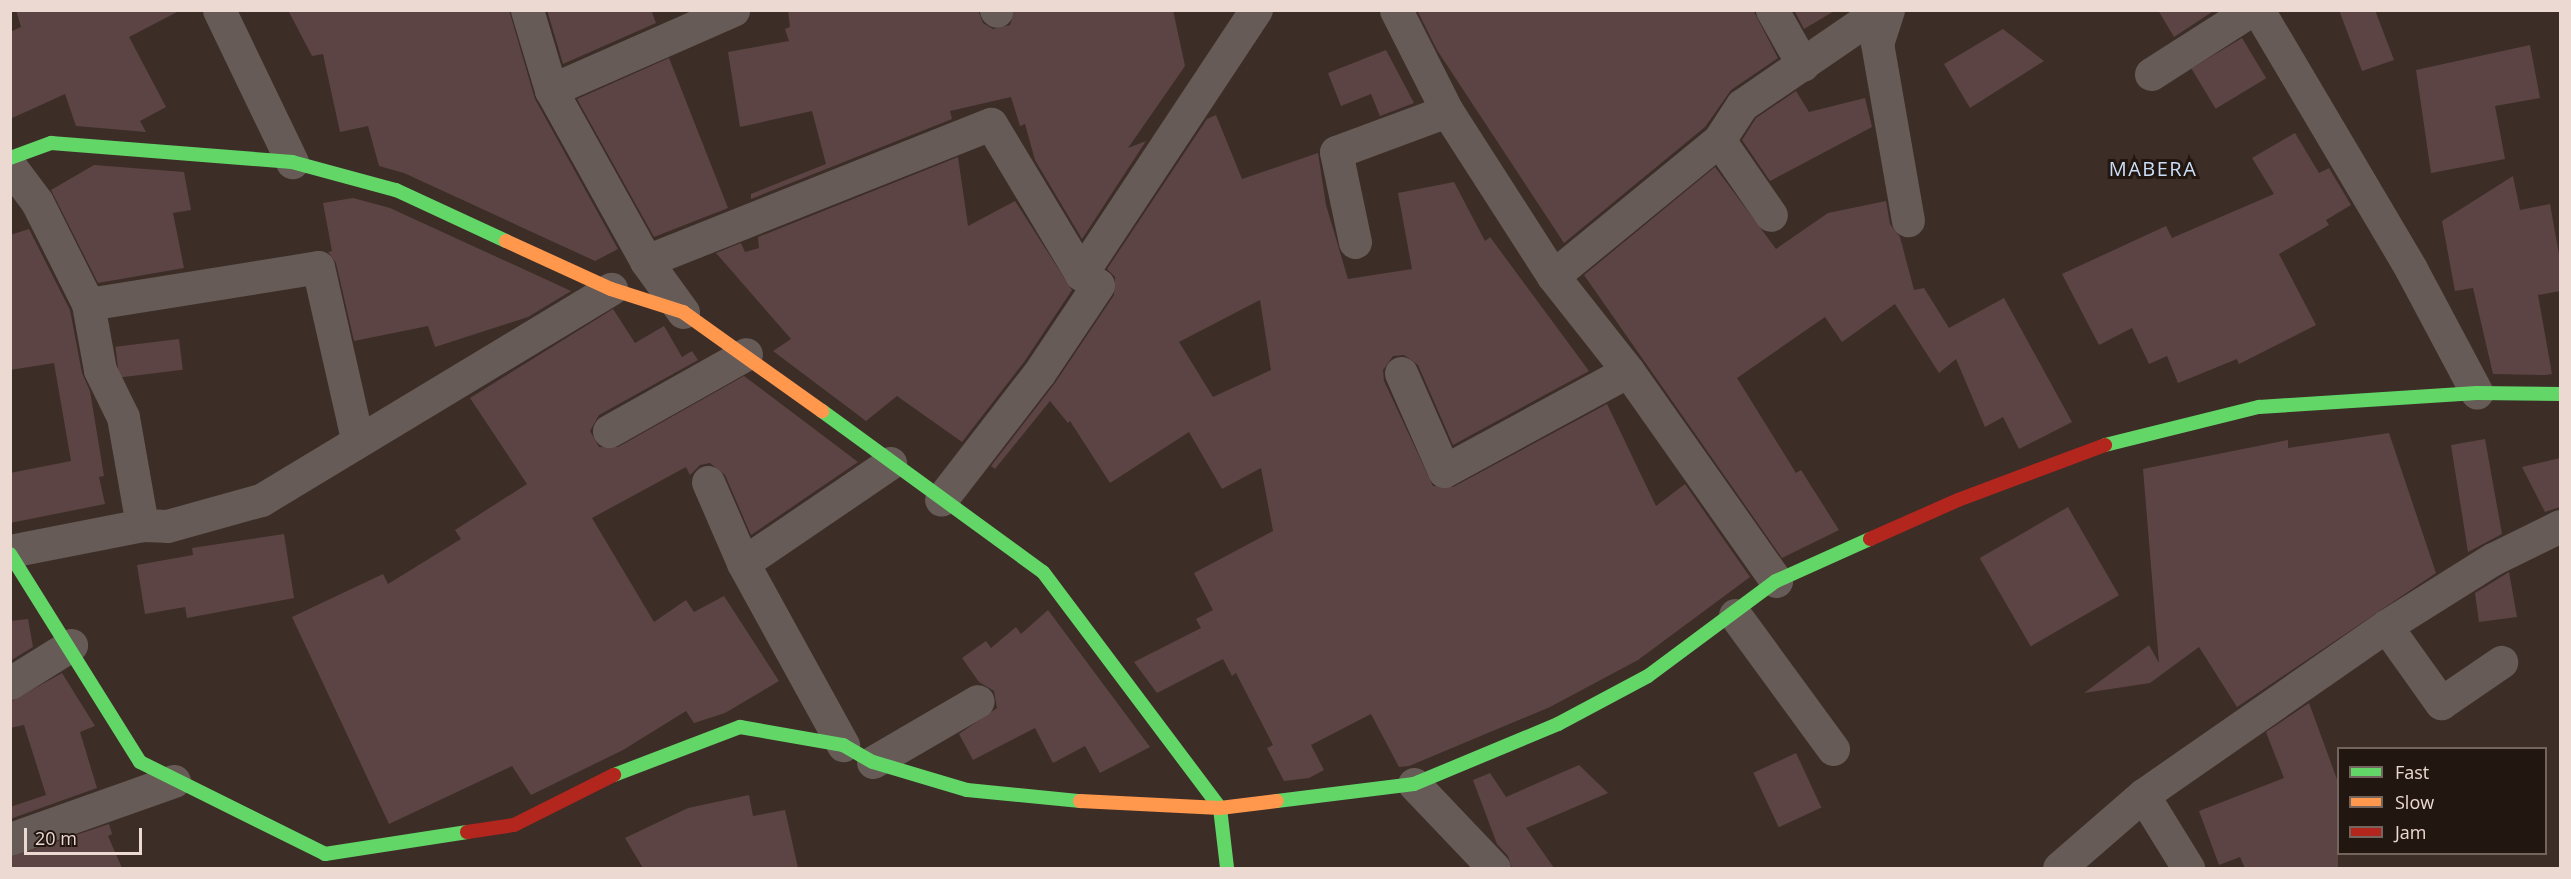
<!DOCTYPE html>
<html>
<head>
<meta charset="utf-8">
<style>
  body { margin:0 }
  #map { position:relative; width:2571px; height:879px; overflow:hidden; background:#3c2d27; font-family:"Open Sans",sans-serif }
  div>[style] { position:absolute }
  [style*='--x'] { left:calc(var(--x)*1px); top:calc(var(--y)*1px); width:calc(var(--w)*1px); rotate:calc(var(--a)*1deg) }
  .building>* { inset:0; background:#5c4444; transform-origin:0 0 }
  .street>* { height:33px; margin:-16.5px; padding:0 16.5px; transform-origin:16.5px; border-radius:16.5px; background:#665b56 }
  .fast>* { height:14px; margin:-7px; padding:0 7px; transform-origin:7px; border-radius:7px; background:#63d668 }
  .slow>* { height:14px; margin:-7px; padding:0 7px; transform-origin:7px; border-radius:7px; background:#ff974d }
  .jam>* { height:14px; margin:-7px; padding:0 7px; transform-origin:7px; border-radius:7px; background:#b3261e }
  span { translate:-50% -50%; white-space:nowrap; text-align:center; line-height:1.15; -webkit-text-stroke:6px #221610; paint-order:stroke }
  .neighbourhood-label { font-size:20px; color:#cadef7; letter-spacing:1.5px }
  .frame { position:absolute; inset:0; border:12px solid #ecd9d2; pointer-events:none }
  .legend { position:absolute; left:2337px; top:747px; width:210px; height:108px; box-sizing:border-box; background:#221610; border:2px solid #73645e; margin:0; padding:8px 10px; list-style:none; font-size:18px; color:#ecd9d2 }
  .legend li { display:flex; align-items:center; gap:12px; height:30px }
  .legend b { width:30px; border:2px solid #73645e }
  .scale { position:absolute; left:24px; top:828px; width:118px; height:27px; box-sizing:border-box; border:3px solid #ecd9d2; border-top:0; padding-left:8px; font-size:18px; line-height:21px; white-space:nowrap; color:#ecd9d2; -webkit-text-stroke:4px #221610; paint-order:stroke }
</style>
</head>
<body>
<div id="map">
  <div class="building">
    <i style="clip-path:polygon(16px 10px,181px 10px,129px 37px,166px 107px,140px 121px,146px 132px,76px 126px,65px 94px,10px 119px,10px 32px,21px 27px)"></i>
    <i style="clip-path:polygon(288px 10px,509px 10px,535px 99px,618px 249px,595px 261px,404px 173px,379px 166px,368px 126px,340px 132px,323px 54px,312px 56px)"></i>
    <i style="clip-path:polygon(547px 10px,651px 10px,656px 23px,563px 64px)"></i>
    <i style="clip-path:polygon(788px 10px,978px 10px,983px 23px,993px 29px,1010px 25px,1015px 10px,1173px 10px,1185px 66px,1128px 148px,1146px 141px,1082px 239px,1035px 160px,1025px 124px,1020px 126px,1011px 97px,950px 111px,952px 119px,751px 199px,751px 194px,826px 164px,812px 111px,740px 127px,728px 52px,789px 41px,785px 29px,790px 27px)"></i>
    <i style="clip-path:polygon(1417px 10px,1753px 10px,1778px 58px,1731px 90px,1705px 127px,1564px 243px,1437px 50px)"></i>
    <i style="clip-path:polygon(1794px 10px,1836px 10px,1804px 29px)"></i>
    <i style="clip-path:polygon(2158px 10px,2215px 10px,2174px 37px)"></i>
    <i style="clip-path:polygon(2339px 10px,2375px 10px,2394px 60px,2362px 71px)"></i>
    <i style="clip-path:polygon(2003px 29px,2044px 61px,1970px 108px,1944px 64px)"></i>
    <i style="left:2242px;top:38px;width:47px;height:59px;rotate:59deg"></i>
    <i style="clip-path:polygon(2530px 45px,2540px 98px,2495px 106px,2505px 159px,2431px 173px,2416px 70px)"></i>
    <i style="clip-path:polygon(1386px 50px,1414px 103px,1380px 116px,1371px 94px,1341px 106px,1328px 73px)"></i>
    <i style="clip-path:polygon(669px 58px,728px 208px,654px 237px,577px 99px)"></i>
    <i style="clip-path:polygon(1796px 91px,1809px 112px,1865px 98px,1872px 127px,1770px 181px,1742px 140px,1756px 118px)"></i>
    <i style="clip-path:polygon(evenodd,1216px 115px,1242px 179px,1318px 153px,1326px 205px,1348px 279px,1412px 269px,1398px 193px,1454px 182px,1485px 241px,1490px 237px,1589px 371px,1453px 445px,1418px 365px,1404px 355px,1393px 356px,1383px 370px,1384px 381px,1433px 486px,1453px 487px,1607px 404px,1656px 506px,1685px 484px,1750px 577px,1638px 660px,1550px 707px,1409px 766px,1399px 767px,1371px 714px,1311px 745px,1324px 770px,1309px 778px,1284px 781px,1267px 748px,1273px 745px,1236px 673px,1232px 676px,1223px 659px,1157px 693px,1134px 662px,1201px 628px,1196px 619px,1213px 610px,1194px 573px,1273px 531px,1261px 468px,1222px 489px,1189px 432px,1110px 483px,1070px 421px,1068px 423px,1050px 401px,995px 469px,991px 466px,1055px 383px,1114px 295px,1115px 277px,1107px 269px,1207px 119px,1216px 115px,1260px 300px,1271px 370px,1213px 397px,1179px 342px,1260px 300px)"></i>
    <i style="clip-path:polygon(2295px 133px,2319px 173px,2329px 168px,2351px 205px,2326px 220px,2329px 225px,2279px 254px,2316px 325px,2239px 364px,2237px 359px,2178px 383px,2167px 356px,2149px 364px,2132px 328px,2099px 345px,2062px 274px,2166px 226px,2172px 238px,2274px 194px,2252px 158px)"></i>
    <i style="clip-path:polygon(958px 157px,968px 226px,1015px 201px,1072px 290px,1024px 362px,962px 442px,897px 396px,866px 421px,773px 351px,791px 339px,716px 253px,741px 243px,745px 252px,759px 248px,758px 237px)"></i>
    <i style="clip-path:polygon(94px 165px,184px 172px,191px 210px,173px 213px,184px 268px,98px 283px,51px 190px)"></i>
    <i style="clip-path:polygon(1715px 167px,1776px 249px,1828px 213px,1886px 201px,1890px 224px,1900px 237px,1914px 290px,1924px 288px,1949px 328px,2004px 298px,2072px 422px,2019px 449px,2003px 417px,1985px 427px,1956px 359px,1939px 373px,1895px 304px,1842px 342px,1825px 317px,1737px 378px,1796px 473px,1801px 470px,1839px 530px,1782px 558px,1584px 275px)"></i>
    <i style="clip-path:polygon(2513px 176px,2520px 210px,2550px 204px,2560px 260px,2560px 291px,2538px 295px,2552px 374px,2545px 375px,2493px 374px,2473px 288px,2455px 291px,2442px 221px)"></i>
    <i style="clip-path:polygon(353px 198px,390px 208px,571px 291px,528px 317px,435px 347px,428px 326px,354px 341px,336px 263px,328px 252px,332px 251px,323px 203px)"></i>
    <i style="clip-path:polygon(29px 229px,70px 310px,82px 373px,90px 391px,104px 476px,99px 477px,105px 504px,10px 523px,10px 473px,71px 461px,54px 363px,10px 370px,10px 235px)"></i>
    <i style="clip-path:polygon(613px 309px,635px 343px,664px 326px,682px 357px,692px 351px,698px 360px,599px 415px,590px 431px,599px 447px,618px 447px,744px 376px,858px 462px,751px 535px,725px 475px,710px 463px,700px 465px,690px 475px,686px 467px,592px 518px,654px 622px,686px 600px,694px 612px,724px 596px,779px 681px,725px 713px,694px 723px,686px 711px,623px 750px,531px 795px,512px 766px,389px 824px,292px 617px,383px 574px,388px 584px,461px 539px,455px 530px,527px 484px,470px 398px)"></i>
    <i style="left:179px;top:339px;width:31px;height:64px;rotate:83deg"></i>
    <i style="clip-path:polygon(2389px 433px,2436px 573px,2237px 707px,2199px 647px,2150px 683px,2084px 693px,2149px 645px,2159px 663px,2143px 469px,2288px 440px,2288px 448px)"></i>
    <i style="clip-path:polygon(2485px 439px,2502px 534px,2468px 552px,2451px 445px)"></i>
    <i style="clip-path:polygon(2560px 458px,2560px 507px,2545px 512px,2522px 467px)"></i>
    <i style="left:2068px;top:507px;width:102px;height:102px;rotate:60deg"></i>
    <i style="clip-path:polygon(284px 534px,294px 598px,187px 618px,185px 607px,145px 614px,137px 565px,193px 555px,192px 548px)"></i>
    <i style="clip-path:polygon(2509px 572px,2517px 617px,2479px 622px,2475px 593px)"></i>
    <i style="clip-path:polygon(1048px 610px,1150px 747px,1100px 773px,1085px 746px,1053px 763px,1035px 728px,973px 760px,959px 734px,997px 708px,994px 691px,979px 682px,962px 658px,986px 641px,991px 648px,1016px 627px,1021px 634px)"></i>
    <i style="clip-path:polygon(28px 619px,33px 647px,10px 661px,10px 621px)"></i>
    <i style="clip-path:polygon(62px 673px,95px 726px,80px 732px,97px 788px,10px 819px,10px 807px,46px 795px,24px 725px,10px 728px,10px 702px)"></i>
    <i style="clip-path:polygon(2309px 703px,2338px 782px,2338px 868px,2245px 868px,2240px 857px,2219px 865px,2199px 811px,2284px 778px,2266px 732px)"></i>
    <i style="left:1796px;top:753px;width:60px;height:47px;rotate:65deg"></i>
    <i style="clip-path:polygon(1579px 765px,1608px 793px,1526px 828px,1554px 868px,1512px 868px,1508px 856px,1497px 844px,1473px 780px,1490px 773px,1506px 797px)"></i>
    <i style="clip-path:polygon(749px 795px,753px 816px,785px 810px,798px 868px,643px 868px,625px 838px,688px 808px)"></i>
    <i style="clip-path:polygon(109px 824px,112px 834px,108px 836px,122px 868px,10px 868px,10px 857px)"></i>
  </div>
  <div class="street">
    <i style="--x:219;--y:10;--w:169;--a:64.3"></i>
    <i style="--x:527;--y:10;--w:84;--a:73.3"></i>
    <i style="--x:551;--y:90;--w:196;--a:60.9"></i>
    <i style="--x:646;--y:261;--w:63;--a:54"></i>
    <i style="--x:996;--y:10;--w:1;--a:45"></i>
    <i style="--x:1396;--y:10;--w:113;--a:63.2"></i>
    <i style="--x:1447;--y:111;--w:196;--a:57.3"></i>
    <i style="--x:1553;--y:276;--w:121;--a:51.7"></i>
    <i style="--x:1628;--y:371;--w:257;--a:54.8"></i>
    <i style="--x:1772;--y:10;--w:63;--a:60.6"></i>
    <i style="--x:1888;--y:10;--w:35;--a:108"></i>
    <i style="--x:1877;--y:43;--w:180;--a:80.1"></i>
    <i style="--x:2258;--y:10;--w:301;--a:59.4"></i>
    <i style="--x:2411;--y:269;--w:140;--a:62"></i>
    <i style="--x:2151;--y:74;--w:119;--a:-32.6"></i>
    <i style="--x:551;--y:90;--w:199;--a:-23.7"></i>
    <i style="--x:1719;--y:140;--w:91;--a:55.3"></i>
    <i style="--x:10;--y:166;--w:45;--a:53.1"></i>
    <i style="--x:37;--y:202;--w:114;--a:63.4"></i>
    <i style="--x:88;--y:304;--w:67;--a:79.7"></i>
    <i style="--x:100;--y:370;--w:52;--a:63.9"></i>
    <i style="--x:123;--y:417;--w:110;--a:80"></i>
    <i style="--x:1355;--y:242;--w:92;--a:-101.9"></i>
    <i style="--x:1336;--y:152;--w:118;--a:-20.3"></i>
    <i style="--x:646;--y:261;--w:371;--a:-21.7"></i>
    <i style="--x:991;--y:124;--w:175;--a:59"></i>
    <i style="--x:1081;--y:274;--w:20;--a:33"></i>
    <i style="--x:1098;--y:285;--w:106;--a:123.8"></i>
    <i style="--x:1039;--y:373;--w:160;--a:127.7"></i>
    <i style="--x:1081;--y:274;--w:317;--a:-56.5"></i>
    <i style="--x:1553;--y:276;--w:215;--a:-39.3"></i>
    <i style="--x:1719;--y:140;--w:42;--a:-56.7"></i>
    <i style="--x:1742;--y:105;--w:168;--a:-34.4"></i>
    <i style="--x:88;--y:304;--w:233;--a:-9.1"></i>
    <i style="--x:318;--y:267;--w:176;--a:77.2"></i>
    <i style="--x:1401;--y:373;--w:107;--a:66.3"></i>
    <i style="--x:1444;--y:471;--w:209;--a:-28.5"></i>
    <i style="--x:609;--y:431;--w:157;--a:-29.3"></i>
    <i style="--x:708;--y:482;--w:88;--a:66.6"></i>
    <i style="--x:743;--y:563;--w:178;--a:-34.2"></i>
    <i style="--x:10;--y:551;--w:135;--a:-11.1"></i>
    <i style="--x:142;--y:525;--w:25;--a:2"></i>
    <i style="--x:167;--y:526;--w:98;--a:-15.5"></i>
    <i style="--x:261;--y:500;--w:409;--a:-31.1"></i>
    <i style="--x:743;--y:563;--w:208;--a:61.2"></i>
    <i style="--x:1735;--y:615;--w:166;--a:53.8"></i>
    <i style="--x:2386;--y:626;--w:95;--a:54.5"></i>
    <i style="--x:2441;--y:703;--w:73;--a:-34.3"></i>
    <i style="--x:10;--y:683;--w:72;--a:-31.9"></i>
    <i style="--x:873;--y:762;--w:121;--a:-30.2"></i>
    <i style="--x:1414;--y:784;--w:116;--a:46.4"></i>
    <i style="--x:2143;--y:795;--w:86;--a:58.3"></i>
    <i style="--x:10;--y:839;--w:174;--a:-19.5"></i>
    <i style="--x:2059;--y:868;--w:111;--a:-41"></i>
    <i style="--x:2143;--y:795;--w:296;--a:-34.8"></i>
    <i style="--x:2386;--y:626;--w:126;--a:-32.1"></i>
    <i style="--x:2493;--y:559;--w:75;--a:-26.2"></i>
  </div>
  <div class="fast">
    <i style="--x:10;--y:158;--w:44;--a:-20.1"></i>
    <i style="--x:51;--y:143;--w:242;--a:4.5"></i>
    <i style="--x:292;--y:162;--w:108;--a:15.1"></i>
    <i style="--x:396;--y:190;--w:121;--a:24.9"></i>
    <i style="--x:822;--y:411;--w:273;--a:36.1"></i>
    <i style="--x:1043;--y:572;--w:295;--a:53.1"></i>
    <i style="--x:1220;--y:808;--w:60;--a:83.3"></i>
    <i style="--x:2105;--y:445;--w:159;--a:-13.9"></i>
    <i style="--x:2259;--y:407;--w:218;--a:-3.7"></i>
    <i style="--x:2477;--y:393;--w:83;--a:0.7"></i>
    <i style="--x:10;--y:554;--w:245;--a:58"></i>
    <i style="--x:140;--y:762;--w:207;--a:26.4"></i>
    <i style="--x:325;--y:854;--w:144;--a:-8.8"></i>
    <i style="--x:614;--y:775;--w:135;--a:-20.9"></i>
    <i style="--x:740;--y:727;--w:105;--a:9.9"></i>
    <i style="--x:843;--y:745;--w:34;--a:30"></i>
    <i style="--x:873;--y:762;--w:98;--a:16.6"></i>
    <i style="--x:967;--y:790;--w:114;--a:5.6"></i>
    <i style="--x:1277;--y:801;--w:138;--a:-7.1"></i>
    <i style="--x:1414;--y:784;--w:156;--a:-22.6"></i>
    <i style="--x:1558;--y:724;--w:102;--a:-28.1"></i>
    <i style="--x:1648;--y:676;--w:159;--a:-36.6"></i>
    <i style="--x:1776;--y:581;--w:103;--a:-24.1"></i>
  </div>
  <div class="slow">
    <i style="--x:506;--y:241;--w:115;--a:24.6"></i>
    <i style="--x:611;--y:289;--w:76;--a:17.7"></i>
    <i style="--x:683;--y:312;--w:171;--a:35.5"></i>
    <i style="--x:1080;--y:801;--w:140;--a:2.9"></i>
    <i style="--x:1220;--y:808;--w:57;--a:-7"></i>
  </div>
  <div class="jam">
    <i style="--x:1870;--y:539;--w:96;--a:-23.9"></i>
    <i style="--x:1958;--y:500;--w:157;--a:-20.5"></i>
    <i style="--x:467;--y:832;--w:48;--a:-8.5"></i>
    <i style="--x:514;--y:825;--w:112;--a:-26.6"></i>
  </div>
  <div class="neighbourhood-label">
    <span style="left:2153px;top:168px">MABERA</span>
  </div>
  <div class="frame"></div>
  <ul class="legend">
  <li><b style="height:8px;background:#63d668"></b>Fast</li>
  <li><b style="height:8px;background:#ff974d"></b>Slow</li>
  <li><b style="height:8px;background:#b3261e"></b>Jam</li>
  </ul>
  <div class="scale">20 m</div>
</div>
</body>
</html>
